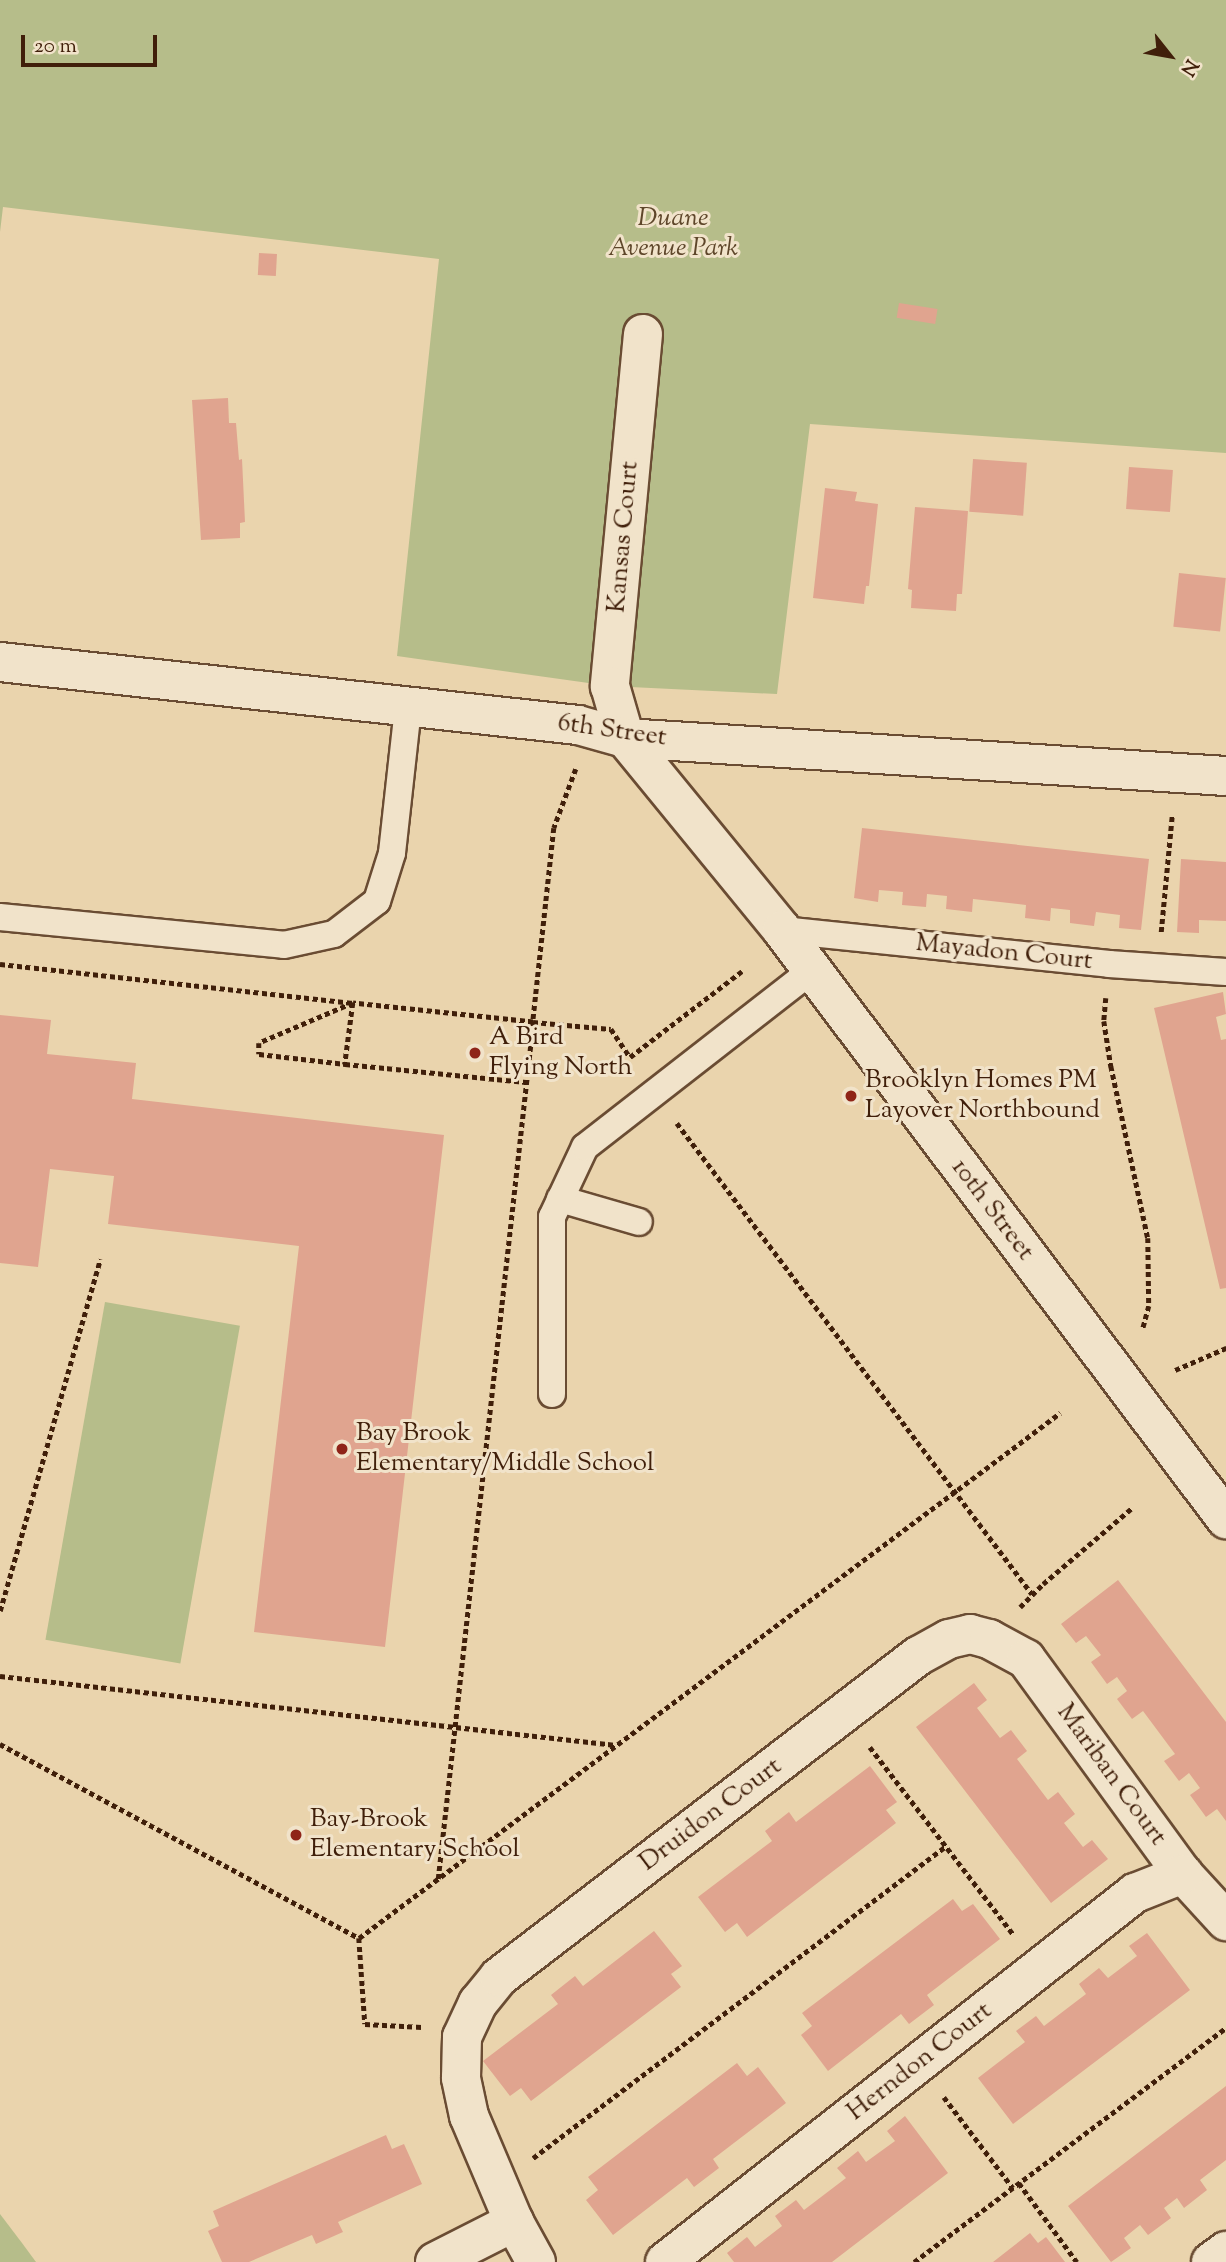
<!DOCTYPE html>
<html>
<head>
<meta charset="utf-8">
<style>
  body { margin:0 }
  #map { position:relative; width:1226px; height:2262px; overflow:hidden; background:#ead4ad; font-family:"Sorts Mill Goudy",serif }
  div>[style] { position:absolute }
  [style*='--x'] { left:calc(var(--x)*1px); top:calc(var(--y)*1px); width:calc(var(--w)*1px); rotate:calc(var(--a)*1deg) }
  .green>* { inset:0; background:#b6bd8a; transform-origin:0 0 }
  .building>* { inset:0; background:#e0a48f; transform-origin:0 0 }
  .path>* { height:4.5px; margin-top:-2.25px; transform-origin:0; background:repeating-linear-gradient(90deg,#401f0a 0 5px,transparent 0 8.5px) }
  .roads { filter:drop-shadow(2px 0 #6a4c33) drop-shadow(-2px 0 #6a4c33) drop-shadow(0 2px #6a4c33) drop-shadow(0 -2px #6a4c33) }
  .lane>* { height:26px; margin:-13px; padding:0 13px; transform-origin:13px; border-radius:13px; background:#f1e3ca }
  .street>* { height:38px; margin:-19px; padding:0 19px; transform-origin:19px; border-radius:19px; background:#f1e3ca }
  .secondary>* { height:38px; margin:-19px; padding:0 19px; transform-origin:19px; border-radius:19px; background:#f1e3ca }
  .dots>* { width:19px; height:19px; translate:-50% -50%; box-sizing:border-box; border:4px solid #f1e3ca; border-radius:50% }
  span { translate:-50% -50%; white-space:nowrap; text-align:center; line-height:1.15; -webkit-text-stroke:6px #f1e3ca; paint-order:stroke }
  .park-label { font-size:26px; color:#5e462a; font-style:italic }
  .street-label { font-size:26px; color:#401f0a }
  .poi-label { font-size:26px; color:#401f0a }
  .left { translate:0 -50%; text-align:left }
  .north { position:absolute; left:1135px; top:21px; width:70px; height:70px; -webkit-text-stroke:5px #f1e3ca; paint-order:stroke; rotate:121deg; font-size:19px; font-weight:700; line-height:28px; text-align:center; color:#401f0a }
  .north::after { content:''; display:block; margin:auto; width:24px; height:32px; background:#401f0a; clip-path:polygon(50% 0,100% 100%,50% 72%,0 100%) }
  .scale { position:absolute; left:21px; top:35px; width:136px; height:32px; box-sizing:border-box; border:4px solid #401f0a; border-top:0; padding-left:9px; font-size:21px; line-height:24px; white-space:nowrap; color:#401f0a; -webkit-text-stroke:5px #f1e3ca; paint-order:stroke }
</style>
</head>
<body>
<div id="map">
  <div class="green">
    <i style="clip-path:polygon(0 0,1226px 0,1226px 453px,810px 424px,777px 694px,610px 686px,397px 656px,439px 259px,3px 207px,0 232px)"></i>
    <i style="left:105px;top:1302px;width:137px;height:343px;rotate:10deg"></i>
    <i style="clip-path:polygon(0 2214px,22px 2243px,36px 2262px,0 2262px)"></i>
  </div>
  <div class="building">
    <i style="left:259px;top:253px;width:18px;height:22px;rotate:3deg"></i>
    <i style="left:899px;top:303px;width:39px;height:15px;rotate:9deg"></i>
    <i style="clip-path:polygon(228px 398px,229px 423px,236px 423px,239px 460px,242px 459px,245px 522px,240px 523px,240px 538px,201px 540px,192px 400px)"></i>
    <i style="left:973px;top:459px;width:54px;height:53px;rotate:4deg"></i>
    <i style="left:1129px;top:467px;width:44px;height:42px;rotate:4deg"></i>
    <i style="clip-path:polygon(825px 488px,857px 492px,855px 501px,878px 504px,869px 586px,866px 586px,864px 604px,813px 598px)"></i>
    <i style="clip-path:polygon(915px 507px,968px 511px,962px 594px,957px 594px,956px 611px,911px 608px,912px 590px,908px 589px)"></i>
    <i style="left:1179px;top:573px;width:47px;height:54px;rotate:6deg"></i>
    <i style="clip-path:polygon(862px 828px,1149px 859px,1141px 930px,1119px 928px,1120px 915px,1096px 912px,1094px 926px,1070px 923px,1070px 910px,1051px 908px,1050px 921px,1025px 918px,1026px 905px,973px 899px,972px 912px,946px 909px,947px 896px,927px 894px,926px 907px,902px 905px,903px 892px,879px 890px,878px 902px,854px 898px)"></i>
    <i style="clip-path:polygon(1181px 859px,1226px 862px,1226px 921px,1199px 920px,1199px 933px,1177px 932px)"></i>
    <i style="clip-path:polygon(1223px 992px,1226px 1014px,1216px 1017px,1221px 1040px,1226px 1039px,1226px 1288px,1220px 1289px,1154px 1008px)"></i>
    <i style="clip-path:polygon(0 1015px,51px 1020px,47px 1054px,136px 1063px,132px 1099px,444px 1135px,385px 1647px,254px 1632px,299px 1246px,108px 1224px,114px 1176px,50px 1169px,38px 1267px,0 1263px)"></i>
    <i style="clip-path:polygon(1118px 1580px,1226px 1722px,1226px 1821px,1217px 1809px,1206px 1817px,1190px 1795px,1200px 1788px,1189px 1773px,1179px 1781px,1164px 1761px,1175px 1754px,1143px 1711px,1132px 1719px,1117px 1699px,1127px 1691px,1117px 1677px,1107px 1684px,1091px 1662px,1101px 1655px,1086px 1636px,1076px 1643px,1061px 1624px)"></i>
    <i style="clip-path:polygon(974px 1683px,987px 1700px,977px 1708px,1000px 1738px,1011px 1730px,1027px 1751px,1017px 1759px,1048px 1800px,1058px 1792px,1075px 1814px,1064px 1823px,1083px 1847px,1092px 1840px,1108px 1859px,1051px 1903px,916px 1727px)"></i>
    <i style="clip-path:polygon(870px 1766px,897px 1802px,886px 1810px,896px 1823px,747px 1937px,737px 1923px,725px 1932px,698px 1897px,772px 1841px,765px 1831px,789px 1812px,796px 1822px)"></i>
    <i style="clip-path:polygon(953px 1899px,962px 1911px,973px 1904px,1000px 1939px,927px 1995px,934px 2005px,909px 2024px,901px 2014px,828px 2071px,801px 2035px,812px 2026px,802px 2013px)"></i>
    <i style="clip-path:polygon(654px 1931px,682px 1966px,671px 1974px,681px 1987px,531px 2101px,521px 2088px,510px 2096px,483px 2061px,558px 2004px,551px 1995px,575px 1976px,583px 1986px)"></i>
    <i style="clip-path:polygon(1147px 1933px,1190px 1990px,1013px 2124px,978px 2078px,1025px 2042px,1016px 2031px,1036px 2016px,1044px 2026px,1086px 1994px,1079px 1984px,1099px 1968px,1108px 1978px,1137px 1956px,1129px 1946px)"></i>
    <i style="clip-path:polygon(737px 2063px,747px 2076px,758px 2067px,786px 2103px,713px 2159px,719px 2168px,694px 2187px,687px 2178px,613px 2235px,586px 2200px,598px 2190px,588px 2177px)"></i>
    <i style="clip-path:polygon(1226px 2086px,1226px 2160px,1200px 2180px,1207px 2190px,1184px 2208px,1177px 2198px,1164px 2208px,1171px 2218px,1148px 2235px,1140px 2225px,1124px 2238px,1131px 2248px,1111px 2262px,1068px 2206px)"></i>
    <i style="clip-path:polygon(905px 2116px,948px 2173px,832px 2262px,734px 2262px,727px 2253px,747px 2237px,755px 2247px,782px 2226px,775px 2216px,796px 2200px,804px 2210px,846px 2178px,837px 2168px,858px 2151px,866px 2162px,895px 2141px,887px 2131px)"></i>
    <i style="clip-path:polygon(386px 2135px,392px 2149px,404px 2144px,422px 2184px,338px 2222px,343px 2232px,316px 2244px,312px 2235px,249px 2262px,222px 2262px,208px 2231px,219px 2226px,213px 2211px)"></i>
    <i style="clip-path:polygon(1030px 2233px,1038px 2243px,1046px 2237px,1065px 2262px,993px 2262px)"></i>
  </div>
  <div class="path">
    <i style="--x:576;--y:769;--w:63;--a:110.4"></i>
    <i style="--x:554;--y:828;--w:195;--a:96.2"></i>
    <i style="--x:533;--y:1022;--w:78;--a:5.1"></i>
    <i style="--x:611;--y:1029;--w:32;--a:56"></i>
    <i style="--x:1161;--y:932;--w:118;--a:-84.6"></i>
    <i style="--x:0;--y:964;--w:355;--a:6.3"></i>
    <i style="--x:353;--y:1003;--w:102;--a:156.9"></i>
    <i style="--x:259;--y:1043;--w:11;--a:90"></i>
    <i style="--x:259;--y:1054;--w:87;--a:6.6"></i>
    <i style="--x:1106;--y:998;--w:23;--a:95"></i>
    <i style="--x:1104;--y:1021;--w:46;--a:81.2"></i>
    <i style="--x:1111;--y:1066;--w:176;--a:77.9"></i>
    <i style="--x:1148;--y:1238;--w:68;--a:89.2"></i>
    <i style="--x:1149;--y:1306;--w:23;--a:105"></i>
    <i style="--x:630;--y:1057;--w:141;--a:-37.5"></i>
    <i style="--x:677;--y:1123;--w:590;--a:52.99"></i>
    <i style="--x:1175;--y:1370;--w:56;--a:-23.3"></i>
    <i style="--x:1020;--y:1607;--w:33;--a:-45"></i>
    <i style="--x:1043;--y:1584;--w:117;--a:-40.5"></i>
    <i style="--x:0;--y:1611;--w:366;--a:-74.1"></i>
    <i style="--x:0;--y:1676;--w:620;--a:6.39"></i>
    <i style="--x:0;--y:1744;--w:408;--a:28.4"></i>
    <i style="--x:359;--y:1938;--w:86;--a:86"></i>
    <i style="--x:365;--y:2024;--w:57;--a:3"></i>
    <i style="--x:870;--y:1747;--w:235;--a:52.6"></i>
    <i style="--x:438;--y:1879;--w:862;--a:-83.67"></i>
    <i style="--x:533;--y:1022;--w:181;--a:-174"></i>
    <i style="--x:353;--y:1003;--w:62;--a:97.5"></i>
    <i style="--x:345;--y:1064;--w:182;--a:5.7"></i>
    <i style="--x:359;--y:1938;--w:876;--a:-36.83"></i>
    <i style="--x:944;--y:2097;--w:114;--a:52.8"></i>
    <i style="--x:533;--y:2158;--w:518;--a:-37.07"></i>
    <i style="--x:1019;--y:2183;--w:98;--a:53.7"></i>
    <i style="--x:914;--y:2262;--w:390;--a:-36.9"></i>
  </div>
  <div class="roads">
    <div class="lane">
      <i style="--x:0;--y:917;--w:285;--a:5.6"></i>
      <i style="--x:284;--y:945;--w:51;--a:-12.4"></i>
      <i style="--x:334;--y:934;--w:54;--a:-37.5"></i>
      <i style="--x:377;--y:901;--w:50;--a:-72.6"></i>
      <i style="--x:392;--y:853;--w:147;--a:-83.7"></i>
      <i style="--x:782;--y:930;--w:329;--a:5.9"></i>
      <i style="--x:1109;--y:964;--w:117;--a:3.9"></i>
      <i style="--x:560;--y:1199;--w:82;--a:16.2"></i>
      <i style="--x:552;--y:1394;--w:177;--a:-90"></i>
      <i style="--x:552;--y:1217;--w:77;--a:-64.8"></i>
      <i style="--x:585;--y:1147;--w:288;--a:-37.9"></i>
    </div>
    <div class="street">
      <i style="--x:643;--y:334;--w:354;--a:95.4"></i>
      <i style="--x:610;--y:686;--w:54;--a:73.9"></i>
      <i style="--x:625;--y:738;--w:602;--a:3.62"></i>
      <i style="--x:435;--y:2262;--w:89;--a:-26.9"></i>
      <i style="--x:536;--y:2262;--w:46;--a:-118.8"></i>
      <i style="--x:514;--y:2222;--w:115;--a:-113"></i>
      <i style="--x:469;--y:2116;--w:39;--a:-102"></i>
      <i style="--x:461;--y:2078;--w:41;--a:-88.6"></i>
      <i style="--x:462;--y:2037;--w:38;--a:-65"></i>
      <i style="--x:478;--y:2003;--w:33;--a:-51"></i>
      <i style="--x:499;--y:1977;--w:528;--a:-37.46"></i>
      <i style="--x:918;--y:1656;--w:35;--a:-29"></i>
      <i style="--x:949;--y:1639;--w:22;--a:-13"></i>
      <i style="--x:970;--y:1634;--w:20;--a:15"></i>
      <i style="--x:989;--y:1639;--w:42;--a:28.4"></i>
      <i style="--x:1026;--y:1659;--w:266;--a:53.9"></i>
      <i style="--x:1183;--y:1874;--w:64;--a:47.5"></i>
      <i style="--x:665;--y:2262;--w:598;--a:-38.14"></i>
      <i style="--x:1135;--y:1893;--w:52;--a:-21.6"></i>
      <i style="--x:1211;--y:2262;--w:19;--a:-36"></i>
    </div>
    <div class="secondary">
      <i style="--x:0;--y:662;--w:581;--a:6.22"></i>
      <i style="--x:578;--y:725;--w:49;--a:15.5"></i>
      <i style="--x:625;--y:738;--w:248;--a:50.7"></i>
      <i style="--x:782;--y:930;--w:738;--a:52.99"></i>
    </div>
  </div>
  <div class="dots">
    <i style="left:475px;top:1053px;background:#8f2418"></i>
    <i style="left:851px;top:1096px;background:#8f2418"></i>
    <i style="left:342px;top:1449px;background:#8f2418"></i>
    <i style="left:296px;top:1835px;background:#8f2418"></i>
  </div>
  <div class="park-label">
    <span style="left:673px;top:234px">Duane<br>Avenue Park</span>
  </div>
  <div class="street-label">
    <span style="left:624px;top:537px;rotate:-85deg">Kansas Court</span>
    <span style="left:612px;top:731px;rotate:8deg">6th Street</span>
    <span style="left:1004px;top:953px;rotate:6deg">Mayadon Court</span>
    <span style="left:992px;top:1210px;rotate:53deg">10th Street</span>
    <span style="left:1111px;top:1775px;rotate:54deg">Mariban Court</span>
    <span style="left:711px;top:1815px;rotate:-37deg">Druidon Court</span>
    <span style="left:920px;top:2062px;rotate:-38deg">Herndon Court</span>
  </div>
  <div class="poi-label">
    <span class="left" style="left:489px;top:1053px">A Bird<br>Flying North</span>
    <span class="left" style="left:865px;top:1096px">Brooklyn Homes PM<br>Layover Northbound</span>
    <span class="left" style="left:356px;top:1449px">Bay Brook<br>Elementary/Middle School</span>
    <span class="left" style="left:310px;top:1835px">Bay-Brook<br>Elementary School</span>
  </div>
  <div class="north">N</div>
  <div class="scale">20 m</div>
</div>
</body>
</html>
